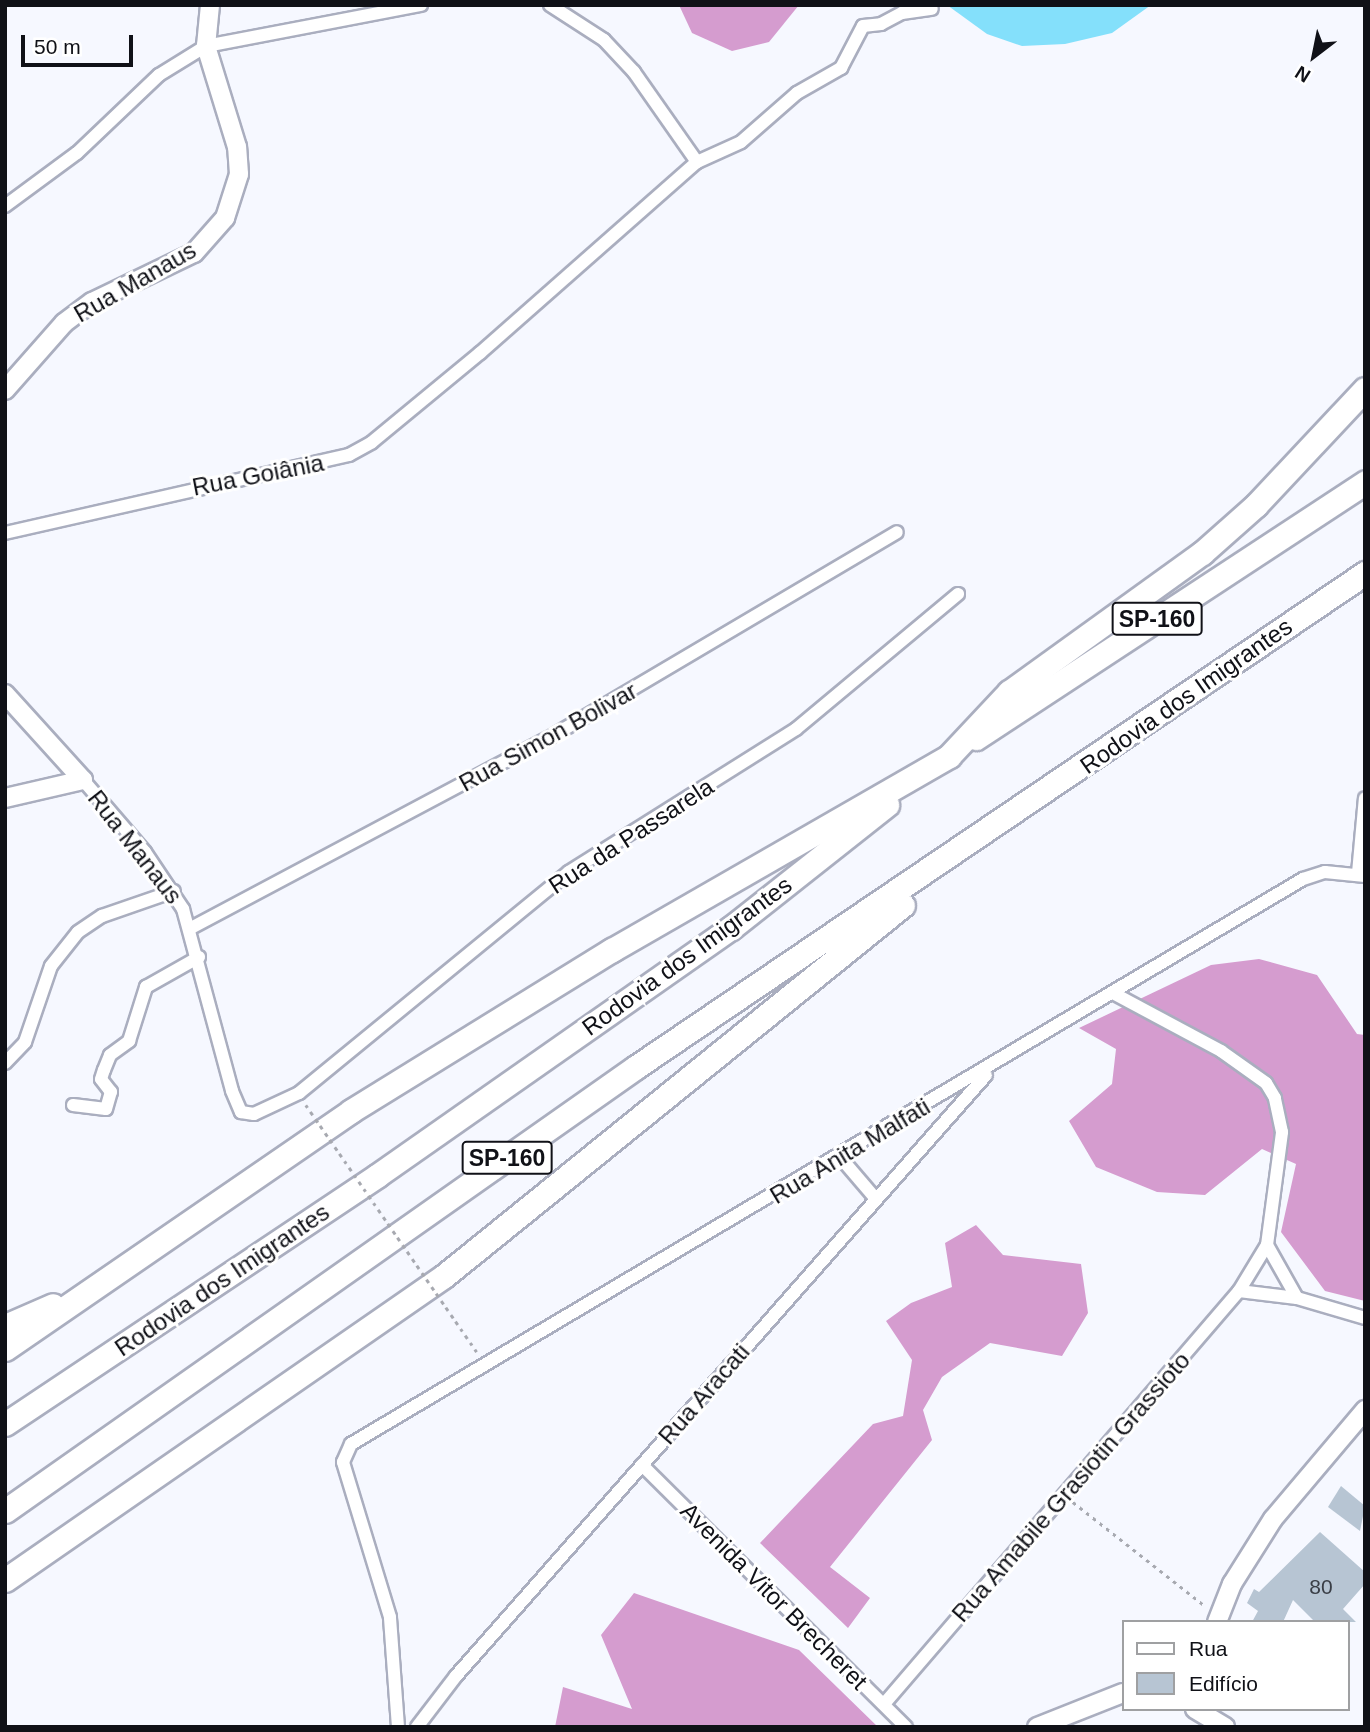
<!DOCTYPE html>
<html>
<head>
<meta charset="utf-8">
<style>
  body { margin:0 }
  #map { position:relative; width:1370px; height:1732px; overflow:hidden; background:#f6f8ff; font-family:Helvetica,sans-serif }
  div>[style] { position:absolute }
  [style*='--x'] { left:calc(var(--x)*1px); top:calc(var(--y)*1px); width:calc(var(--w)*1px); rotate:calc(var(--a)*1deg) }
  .forest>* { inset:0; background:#d59ccf }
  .water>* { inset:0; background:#84e0fb }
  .building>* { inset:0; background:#b7c5d3 }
  .path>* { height:2.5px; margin-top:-1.25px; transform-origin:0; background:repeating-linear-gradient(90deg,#a7a9b0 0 3.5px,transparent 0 8.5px) }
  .roads { filter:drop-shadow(2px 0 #aaaebf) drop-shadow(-2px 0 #aaaebf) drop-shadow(0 2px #aaaebf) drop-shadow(0 -2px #aaaebf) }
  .street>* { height:12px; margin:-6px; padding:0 6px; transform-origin:6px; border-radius:6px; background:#fff }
  .secondary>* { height:18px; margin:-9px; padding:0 9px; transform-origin:9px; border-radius:9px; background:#fff }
  .highway>* { height:23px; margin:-11.5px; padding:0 11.5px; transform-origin:11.5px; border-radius:11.5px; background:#fff }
  .path-bridge>* { height:2.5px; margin-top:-1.25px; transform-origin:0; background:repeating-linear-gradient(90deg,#a7a9b0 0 3.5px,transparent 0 8.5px) }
  span { translate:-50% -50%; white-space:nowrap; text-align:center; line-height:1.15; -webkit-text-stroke:6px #fff; paint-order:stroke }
  .number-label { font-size:21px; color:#3a3e46 }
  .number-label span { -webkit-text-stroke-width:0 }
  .shield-label span { padding:2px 5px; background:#fff; border:2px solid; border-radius:5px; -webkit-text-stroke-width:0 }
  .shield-label { font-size:23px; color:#101117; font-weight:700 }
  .street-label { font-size:24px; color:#101117 }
  .frame { position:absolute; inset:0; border:7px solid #101117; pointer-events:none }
  .legend { position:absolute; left:1122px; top:1620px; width:228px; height:91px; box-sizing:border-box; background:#fff; border:2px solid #9fa0a2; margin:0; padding:9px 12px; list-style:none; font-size:21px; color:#101117 }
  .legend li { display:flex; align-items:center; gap:14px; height:35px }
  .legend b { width:35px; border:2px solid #9fa0a2 }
  .north { position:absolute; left:1279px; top:21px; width:70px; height:70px; -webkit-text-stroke:5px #fff; paint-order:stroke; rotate:212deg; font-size:19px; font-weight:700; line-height:28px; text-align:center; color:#101117 }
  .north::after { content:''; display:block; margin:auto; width:24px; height:32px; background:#101117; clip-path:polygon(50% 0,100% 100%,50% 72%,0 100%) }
  .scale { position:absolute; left:21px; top:35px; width:112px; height:32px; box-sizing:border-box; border:4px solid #101117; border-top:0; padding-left:9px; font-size:21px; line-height:24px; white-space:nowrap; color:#101117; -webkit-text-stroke:5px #fff; paint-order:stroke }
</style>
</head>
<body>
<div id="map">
  <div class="forest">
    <i style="clip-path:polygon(679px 5px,799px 5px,769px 42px,732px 51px,692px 33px)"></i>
    <i style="clip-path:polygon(1259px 959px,1317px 975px,1357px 1034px,1365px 1035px,1365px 1301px,1325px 1291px,1281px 1232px,1296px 1164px,1262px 1149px,1205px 1195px,1157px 1192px,1096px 1167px,1069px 1121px,1112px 1084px,1116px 1049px,1079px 1028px,1211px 965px)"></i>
    <i style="clip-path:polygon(976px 1225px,1003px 1255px,1081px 1264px,1088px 1313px,1062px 1356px,990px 1343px,942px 1377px,923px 1410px,932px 1440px,830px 1567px,870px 1598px,848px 1628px,760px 1543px,873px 1424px,903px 1416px,912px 1360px,886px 1321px,911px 1303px,952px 1287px,945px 1243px)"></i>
    <i style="clip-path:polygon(634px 1593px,799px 1650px,878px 1727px,555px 1727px,563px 1687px,632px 1709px,601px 1635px)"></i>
  </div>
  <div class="water">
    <i style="clip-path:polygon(947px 5px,1151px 5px,1112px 33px,1065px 44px,1022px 46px,987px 34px)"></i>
  </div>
  <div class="building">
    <i style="clip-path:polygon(1341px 1486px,1365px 1506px,1360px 1531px,1328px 1507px)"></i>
    <i style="clip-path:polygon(1320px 1532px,1365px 1572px,1365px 1584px,1343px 1609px,1356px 1622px,1315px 1622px,1293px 1600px,1283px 1622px,1252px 1622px,1258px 1611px,1247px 1603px,1254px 1589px,1259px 1592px)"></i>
  </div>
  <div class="path">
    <i style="--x:1073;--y:1502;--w:168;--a:38.2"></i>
  </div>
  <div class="roads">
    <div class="street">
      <i style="--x:550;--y:5;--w:64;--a:32.9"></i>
      <i style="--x:604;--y:40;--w:44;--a:46.8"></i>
      <i style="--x:634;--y:72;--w:110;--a:55"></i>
      <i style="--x:5;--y:206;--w:89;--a:-36.4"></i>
      <i style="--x:77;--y:153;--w:113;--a:-43.6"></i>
      <i style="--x:159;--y:75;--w:55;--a:-31.7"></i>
      <i style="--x:206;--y:46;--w:219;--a:-10.8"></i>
      <i style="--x:5;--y:533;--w:353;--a:-12.8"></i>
      <i style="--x:349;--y:455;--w:26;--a:-29"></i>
      <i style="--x:372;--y:442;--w:140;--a:-39.5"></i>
      <i style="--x:480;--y:353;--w:289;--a:-41.4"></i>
      <i style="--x:697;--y:162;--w:48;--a:-24.4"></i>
      <i style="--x:741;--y:142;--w:74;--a:-41.2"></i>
      <i style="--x:797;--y:93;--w:51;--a:-29.6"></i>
      <i style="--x:841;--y:68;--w:47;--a:-62.4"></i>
      <i style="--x:863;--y:26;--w:18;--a:-6"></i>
      <i style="--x:881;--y:24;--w:24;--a:-28"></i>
      <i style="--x:902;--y:13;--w:30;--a:-8"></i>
      <i style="--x:83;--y:780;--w:95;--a:49.3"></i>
      <i style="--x:145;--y:852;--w:69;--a:56.3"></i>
      <i style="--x:183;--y:909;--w:188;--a:74.9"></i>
      <i style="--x:232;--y:1091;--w:23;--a:67"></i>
      <i style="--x:241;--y:1112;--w:13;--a:9"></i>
      <i style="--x:254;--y:1114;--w:50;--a:-25"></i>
      <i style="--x:299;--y:1093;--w:349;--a:-39.3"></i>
      <i style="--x:569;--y:872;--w:268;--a:-32.2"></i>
      <i style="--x:796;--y:729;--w:211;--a:-39.8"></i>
      <i style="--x:1358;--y:873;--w:75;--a:-84.7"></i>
      <i style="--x:191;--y:928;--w:405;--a:-28"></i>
      <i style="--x:549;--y:738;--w:404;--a:-30.6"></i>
      <i style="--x:5;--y:1063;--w:29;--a:-46"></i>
      <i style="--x:25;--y:1042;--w:80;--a:-71.1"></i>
      <i style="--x:51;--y:966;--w:43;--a:-51.5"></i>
      <i style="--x:78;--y:932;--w:29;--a:-34"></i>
      <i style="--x:102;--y:916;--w:76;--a:-19.1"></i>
      <i style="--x:73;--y:1105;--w:33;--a:7"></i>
      <i style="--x:106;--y:1109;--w:18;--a:-74"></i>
      <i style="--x:111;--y:1092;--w:16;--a:-128"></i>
      <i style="--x:101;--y:1079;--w:9;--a:-72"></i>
      <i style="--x:104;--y:1070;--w:16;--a:-68"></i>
      <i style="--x:110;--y:1055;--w:24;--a:-36"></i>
      <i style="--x:129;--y:1041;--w:57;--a:-72.5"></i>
      <i style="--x:146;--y:987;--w:61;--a:-29.5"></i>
      <i style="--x:840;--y:1157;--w:55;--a:49.4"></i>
      <i style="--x:1267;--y:1245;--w:61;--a:60.5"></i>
      <i style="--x:1239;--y:1291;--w:58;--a:6.9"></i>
      <i style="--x:1297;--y:1298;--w:71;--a:16.4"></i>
      <i style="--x:642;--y:1465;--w:372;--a:44.8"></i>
      <i style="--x:884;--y:1704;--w:545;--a:-49.32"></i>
      <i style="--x:1239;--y:1291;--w:54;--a:-58.7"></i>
      <i style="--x:1267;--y:1245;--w:114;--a:-82.4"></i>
      <i style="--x:1282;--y:1132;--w:35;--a:-102"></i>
      <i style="--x:1275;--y:1098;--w:17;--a:-121"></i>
      <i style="--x:1266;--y:1083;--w:55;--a:-144.6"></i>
      <i style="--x:1221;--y:1051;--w:123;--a:-151.8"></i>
      <i style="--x:398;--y:1727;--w:110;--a:-94.2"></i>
      <i style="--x:390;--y:1617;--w:162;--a:-106.9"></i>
      <i style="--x:343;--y:1462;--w:20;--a:-66"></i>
      <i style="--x:351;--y:1444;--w:1107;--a:-30.69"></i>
      <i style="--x:1303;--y:879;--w:23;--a:-18"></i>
      <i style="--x:1325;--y:872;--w:40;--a:5.7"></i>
      <i style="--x:417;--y:1727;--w:64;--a:-52.6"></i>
      <i style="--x:456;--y:1676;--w:801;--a:-48.59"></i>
    </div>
    <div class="secondary">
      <i style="--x:5;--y:390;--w:89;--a:-48.6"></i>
      <i style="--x:64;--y:323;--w:35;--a:-37"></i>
      <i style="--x:92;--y:302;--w:113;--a:-25.7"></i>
      <i style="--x:194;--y:253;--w:47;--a:-48.5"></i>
      <i style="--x:225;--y:218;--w:46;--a:-72.3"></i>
      <i style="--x:239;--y:174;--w:27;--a:-94"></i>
      <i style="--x:237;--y:147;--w:106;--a:-107.1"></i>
      <i style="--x:206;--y:46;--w:41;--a:-84.4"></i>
      <i style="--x:5;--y:694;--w:116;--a:47.8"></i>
      <i style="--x:83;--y:780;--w:80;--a:167"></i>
      <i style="--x:1217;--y:1622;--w:41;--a:-68.5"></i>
      <i style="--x:1232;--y:1584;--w:77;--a:-57.8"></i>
      <i style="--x:1273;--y:1519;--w:143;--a:-49.8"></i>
      <i style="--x:1195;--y:1709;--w:35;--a:31"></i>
      <i style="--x:1037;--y:1727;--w:92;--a:-21.6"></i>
    </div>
    <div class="highway">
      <i style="--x:976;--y:738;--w:466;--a:-33.3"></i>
      <i style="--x:5;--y:1326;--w:52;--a:-23.6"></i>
      <i style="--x:5;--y:1349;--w:420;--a:-34.5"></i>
      <i style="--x:351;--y:1111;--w:307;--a:-31.7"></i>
      <i style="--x:612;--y:950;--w:389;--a:-29.9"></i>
      <i style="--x:949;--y:756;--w:88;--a:-46.8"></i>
      <i style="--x:1009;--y:692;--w:238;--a:-35.8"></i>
      <i style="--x:1202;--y:553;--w:72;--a:-41.6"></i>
      <i style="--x:1256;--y:505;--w:159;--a:-46.8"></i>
      <i style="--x:5;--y:1424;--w:448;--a:-33.7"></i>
      <i style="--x:378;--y:1175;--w:431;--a:-35"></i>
      <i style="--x:731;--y:928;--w:199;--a:-38.3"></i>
      <i style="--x:5;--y:1511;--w:772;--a:-35.13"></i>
      <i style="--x:636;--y:1067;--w:881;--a:-34.12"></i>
      <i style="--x:5;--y:1580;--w:534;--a:-34.7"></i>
      <i style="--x:444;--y:1276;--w:590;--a:-38.95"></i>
    </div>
  </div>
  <div class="path-bridge">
    <i style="--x:306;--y:1105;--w:300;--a:55.3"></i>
  </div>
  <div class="number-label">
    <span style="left:1321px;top:1587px">80</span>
  </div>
  <div class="shield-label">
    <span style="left:1157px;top:619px">SP-160</span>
    <span style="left:507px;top:1158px">SP-160</span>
  </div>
  <div class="street-label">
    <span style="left:135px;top:282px;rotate:-30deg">Rua Manaus</span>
    <span style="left:258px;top:475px;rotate:-11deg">Rua Goiânia</span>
    <span style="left:1186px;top:696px;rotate:-35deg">Rodovia dos Imigrantes</span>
    <span style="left:548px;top:737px;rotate:-29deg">Rua Simon Bolivar</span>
    <span style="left:631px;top:836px;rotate:-33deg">Rua da Passarela</span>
    <span style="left:135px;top:847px;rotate:52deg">Rua Manaus</span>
    <span style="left:687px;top:956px;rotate:-36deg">Rodovia dos Imigrantes</span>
    <span style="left:850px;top:1151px;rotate:-31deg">Rua Anita Malfati</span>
    <span style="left:222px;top:1280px;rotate:-34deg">Rodovia dos Imigrantes</span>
    <span style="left:704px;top:1394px;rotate:-49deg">Rua Aracati</span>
    <span style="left:1071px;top:1487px;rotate:-49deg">Rua Amabile Grasiotin Grassioto</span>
    <span style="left:774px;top:1596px;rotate:45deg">Avenida Vitor Brecheret</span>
  </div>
  <div class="frame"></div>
  <ul class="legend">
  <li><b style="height:9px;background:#fff"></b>Rua</li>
  <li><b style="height:19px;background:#b7c5d3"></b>Edifício</li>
  </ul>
  <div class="north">N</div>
  <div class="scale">50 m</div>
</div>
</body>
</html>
